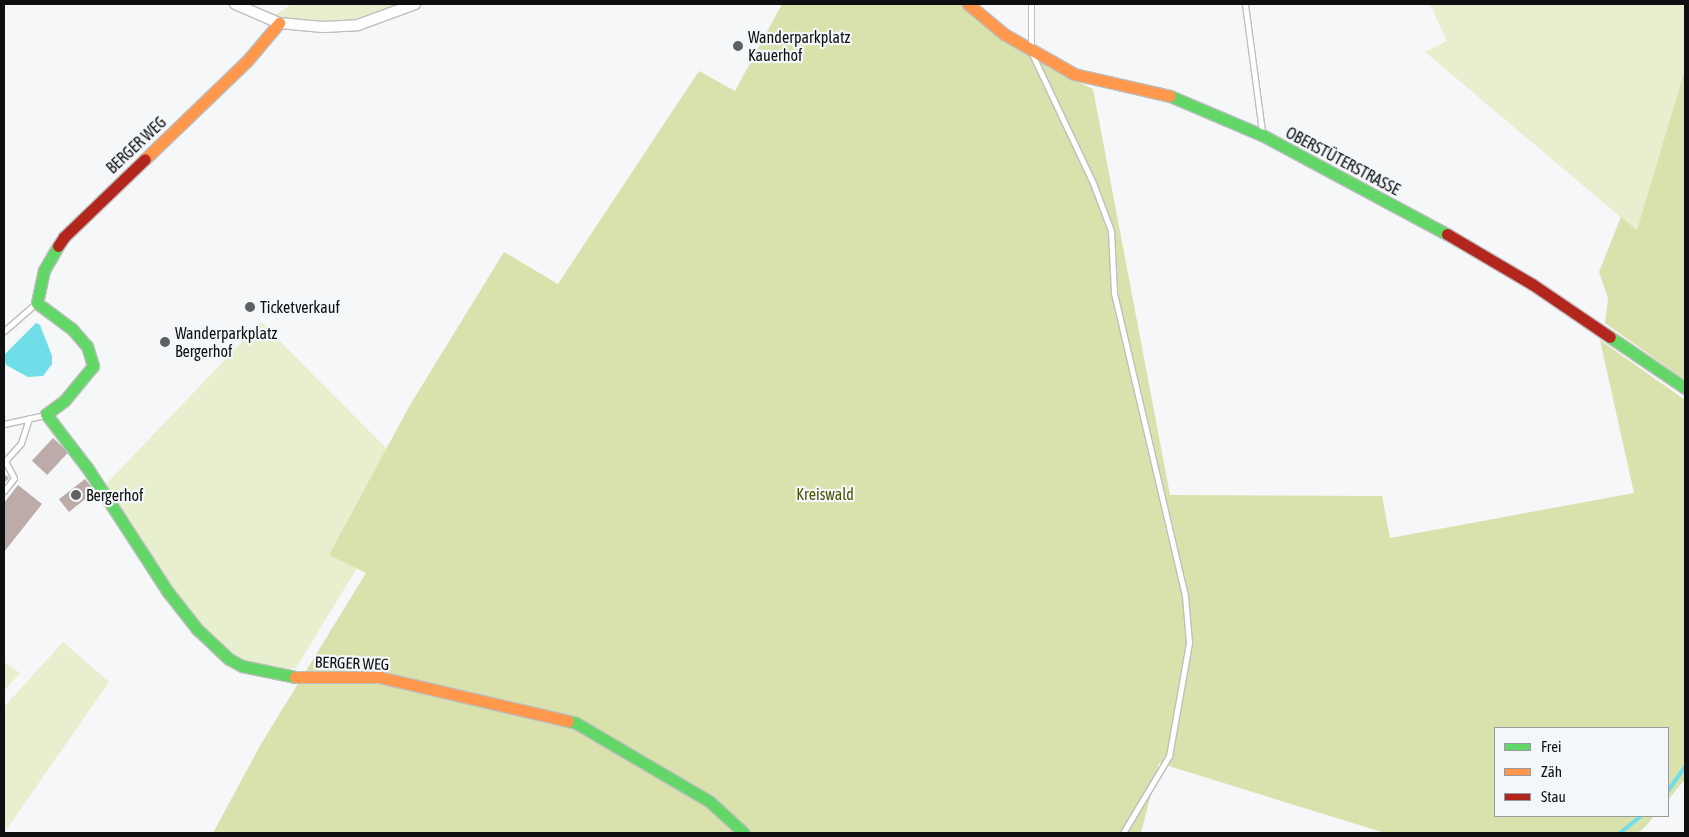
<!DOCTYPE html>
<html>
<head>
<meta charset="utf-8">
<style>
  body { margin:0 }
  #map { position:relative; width:1689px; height:837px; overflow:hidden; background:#f5f7f8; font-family:"Asap Condensed",sans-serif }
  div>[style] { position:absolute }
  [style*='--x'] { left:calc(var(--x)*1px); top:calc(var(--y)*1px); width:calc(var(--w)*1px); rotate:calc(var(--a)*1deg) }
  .green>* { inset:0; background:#e8efcf }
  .forest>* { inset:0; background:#d9e2ac }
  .water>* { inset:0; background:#6fdee9 }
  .stream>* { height:4px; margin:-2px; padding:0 2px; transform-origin:2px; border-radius:2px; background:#6fdee9 }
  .building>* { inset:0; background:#bcaba9; transform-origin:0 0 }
  .roads { filter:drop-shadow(1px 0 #bdbebf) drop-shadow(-1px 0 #bdbebf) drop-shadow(0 1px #bdbebf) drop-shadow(0 -1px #bdbebf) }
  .lane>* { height:5px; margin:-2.5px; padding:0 2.5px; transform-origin:2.5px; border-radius:2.5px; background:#fefefe }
  .street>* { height:10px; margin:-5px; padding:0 5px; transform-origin:5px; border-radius:5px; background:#fefefe }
  .fast>* { height:11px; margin:-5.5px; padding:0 5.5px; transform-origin:5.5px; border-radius:5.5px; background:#63d668 }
  .slow>* { height:11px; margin:-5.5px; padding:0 5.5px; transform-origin:5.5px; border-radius:5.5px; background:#ff974d }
  .jam>* { height:11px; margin:-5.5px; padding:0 5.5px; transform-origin:5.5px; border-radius:5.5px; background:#b3261e }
  .dots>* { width:14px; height:14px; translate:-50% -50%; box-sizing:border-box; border:2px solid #f4f7f9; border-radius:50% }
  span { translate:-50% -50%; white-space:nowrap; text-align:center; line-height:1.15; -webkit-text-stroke:4.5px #f4f7f9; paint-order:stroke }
  .poi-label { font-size:16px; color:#0e0f10 }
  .left { translate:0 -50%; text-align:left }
  .street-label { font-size:16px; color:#0e0f10 }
  .park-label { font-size:16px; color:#4d5609 }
  .frame { position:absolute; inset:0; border:5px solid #0e0f10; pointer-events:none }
  .legend { position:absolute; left:1494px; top:727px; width:175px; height:90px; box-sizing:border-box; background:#f4f7f9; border:1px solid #989a9c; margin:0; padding:6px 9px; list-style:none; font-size:15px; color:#0e0f10 }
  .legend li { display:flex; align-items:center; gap:10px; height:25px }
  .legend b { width:25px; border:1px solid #989a9c }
</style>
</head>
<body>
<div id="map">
  <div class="green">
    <i style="clip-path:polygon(292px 4px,402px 4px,364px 18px,336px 21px,307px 22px,275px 15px)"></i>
    <i style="clip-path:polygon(1430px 4px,1685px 4px,1685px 69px,1637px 231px,1425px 52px,1447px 41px)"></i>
    <i style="clip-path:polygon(261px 322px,387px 449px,330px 555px,357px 568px,296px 668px,281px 670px,230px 658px,192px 620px,106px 484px)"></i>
    <i style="clip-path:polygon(63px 642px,109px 682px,4px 833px,4px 707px)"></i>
    <i style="clip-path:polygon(4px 662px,20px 673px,4px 691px)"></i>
  </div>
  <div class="forest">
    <i style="clip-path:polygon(782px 4px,964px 4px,1048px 68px,1093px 89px,1170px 495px,1382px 496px,1390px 538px,1634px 493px,1600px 340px,1685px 400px,1685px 779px,1668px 800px,1668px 728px,1495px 728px,1495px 816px,1654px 816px,1646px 826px,1638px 833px,1385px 833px,1159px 763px,1141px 833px,213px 833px,261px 744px,366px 573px,329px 555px,410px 405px,504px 252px,558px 284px,699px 71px,735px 91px)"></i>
    <i style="clip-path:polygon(1685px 69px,1685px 380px,1605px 323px,1608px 298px,1599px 272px,1621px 217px,1637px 230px)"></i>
  </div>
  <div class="water">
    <i style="clip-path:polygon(36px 323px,40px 325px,52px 356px,52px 364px,43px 376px,28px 377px,6px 365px,4px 355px)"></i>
  </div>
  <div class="stream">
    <i style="--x:1668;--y:791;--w:29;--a:-55"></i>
    <i style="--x:1620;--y:833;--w:27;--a:-39"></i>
  </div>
  <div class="building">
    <i style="left:53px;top:438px;width:21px;height:31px;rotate:43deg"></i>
    <i style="clip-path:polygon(4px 474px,9px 478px,4px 483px)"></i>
    <i style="left:85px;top:479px;width:16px;height:33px;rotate:52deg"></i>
    <i style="clip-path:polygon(18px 485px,42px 504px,4px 552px,4px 503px)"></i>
  </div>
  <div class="roads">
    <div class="lane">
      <i style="--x:1245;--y:4;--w:129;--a:82.4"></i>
      <i style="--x:1031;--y:48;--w:44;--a:-90"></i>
      <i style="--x:1033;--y:56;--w:140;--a:64.7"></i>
      <i style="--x:1093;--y:183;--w:51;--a:69.4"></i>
      <i style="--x:1111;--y:231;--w:62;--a:87.2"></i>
      <i style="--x:1114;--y:293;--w:311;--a:76.8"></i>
      <i style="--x:1185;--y:596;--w:47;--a:85.1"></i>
      <i style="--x:1189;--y:643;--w:115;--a:100"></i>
      <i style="--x:1169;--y:756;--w:90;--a:120.9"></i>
      <i style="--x:4;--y:331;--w:41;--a:-41.1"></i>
      <i style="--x:4;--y:424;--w:42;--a:-12.4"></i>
      <i style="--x:4;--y:491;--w:16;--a:-52"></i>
      <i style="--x:14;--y:478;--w:19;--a:-118"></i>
      <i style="--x:5;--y:461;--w:24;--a:-48"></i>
      <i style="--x:21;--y:443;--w:26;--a:-72"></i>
    </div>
    <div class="street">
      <i style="--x:235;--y:4;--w:48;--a:23.4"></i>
      <i style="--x:279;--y:23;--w:44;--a:5.2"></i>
      <i style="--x:323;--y:27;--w:35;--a:-3"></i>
      <i style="--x:358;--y:25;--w:61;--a:-20.2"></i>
    </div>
    <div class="fast">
      <i style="--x:1170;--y:96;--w:100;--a:23"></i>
      <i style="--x:1262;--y:135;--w:210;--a:28.2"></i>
      <i style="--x:58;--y:246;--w:28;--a:120"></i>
      <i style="--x:44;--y:270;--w:34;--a:102"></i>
      <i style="--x:37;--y:303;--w:44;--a:36.6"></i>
      <i style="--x:72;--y:329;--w:23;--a:49"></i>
      <i style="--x:87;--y:346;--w:21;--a:73"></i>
      <i style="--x:93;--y:366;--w:45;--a:129.6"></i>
      <i style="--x:64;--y:401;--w:22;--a:144"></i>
      <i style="--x:46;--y:414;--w:69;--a:52.6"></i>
      <i style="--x:88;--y:469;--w:147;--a:57"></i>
      <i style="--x:168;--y:592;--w:47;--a:51.9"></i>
      <i style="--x:197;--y:629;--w:44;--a:43.2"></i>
      <i style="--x:229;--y:659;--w:15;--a:28"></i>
      <i style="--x:242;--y:666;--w:54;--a:11.7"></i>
      <i style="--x:1610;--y:337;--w:91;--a:34.2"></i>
      <i style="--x:568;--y:721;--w:8;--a:14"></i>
      <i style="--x:576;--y:723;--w:154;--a:30.4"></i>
      <i style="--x:709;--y:801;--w:47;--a:42.4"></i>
    </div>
    <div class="slow">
      <i style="--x:968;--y:4;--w:47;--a:39.8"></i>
      <i style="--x:1004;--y:34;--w:81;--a:29.7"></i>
      <i style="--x:1074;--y:74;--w:98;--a:12.9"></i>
      <i style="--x:145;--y:159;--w:141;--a:-43.9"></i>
      <i style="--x:247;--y:61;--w:50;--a:-49.9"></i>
      <i style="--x:295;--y:677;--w:84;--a:0"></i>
      <i style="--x:379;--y:677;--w:194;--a:13.1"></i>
    </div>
    <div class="jam">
      <i style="--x:1447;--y:234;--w:99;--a:30.5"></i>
      <i style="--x:1532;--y:284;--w:94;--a:34.2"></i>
      <i style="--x:58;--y:246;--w:11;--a:-56"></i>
      <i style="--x:64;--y:237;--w:112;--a:-43.9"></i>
    </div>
  </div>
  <div class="dots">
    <i style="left:738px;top:46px;background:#5f6061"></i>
    <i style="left:250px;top:307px;background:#5f6061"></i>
    <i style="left:165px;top:342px;background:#5f6061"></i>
    <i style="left:76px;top:495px;background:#5f6061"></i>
  </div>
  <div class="poi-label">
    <span class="left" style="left:748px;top:46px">Wanderparkplatz<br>Kauerhof</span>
    <span class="left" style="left:260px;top:307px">Ticketverkauf</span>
    <span class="left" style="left:175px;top:342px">Wanderparkplatz<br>Bergerhof</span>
    <span class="left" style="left:86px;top:495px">Bergerhof</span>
  </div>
  <div class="street-label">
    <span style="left:136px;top:145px;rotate:-43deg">BERGER WEG</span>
    <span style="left:1343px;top:161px;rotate:28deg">OBERSTÜTERSTRASSE</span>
    <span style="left:352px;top:663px;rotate:2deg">BERGER WEG</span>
  </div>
  <div class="park-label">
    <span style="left:825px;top:494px">Kreiswald</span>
  </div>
  <div class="frame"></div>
  <ul class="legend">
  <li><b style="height:6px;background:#63d668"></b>Frei</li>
  <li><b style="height:6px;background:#ff974d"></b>Zäh</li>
  <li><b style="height:6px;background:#b3261e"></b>Stau</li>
  </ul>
</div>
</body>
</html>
